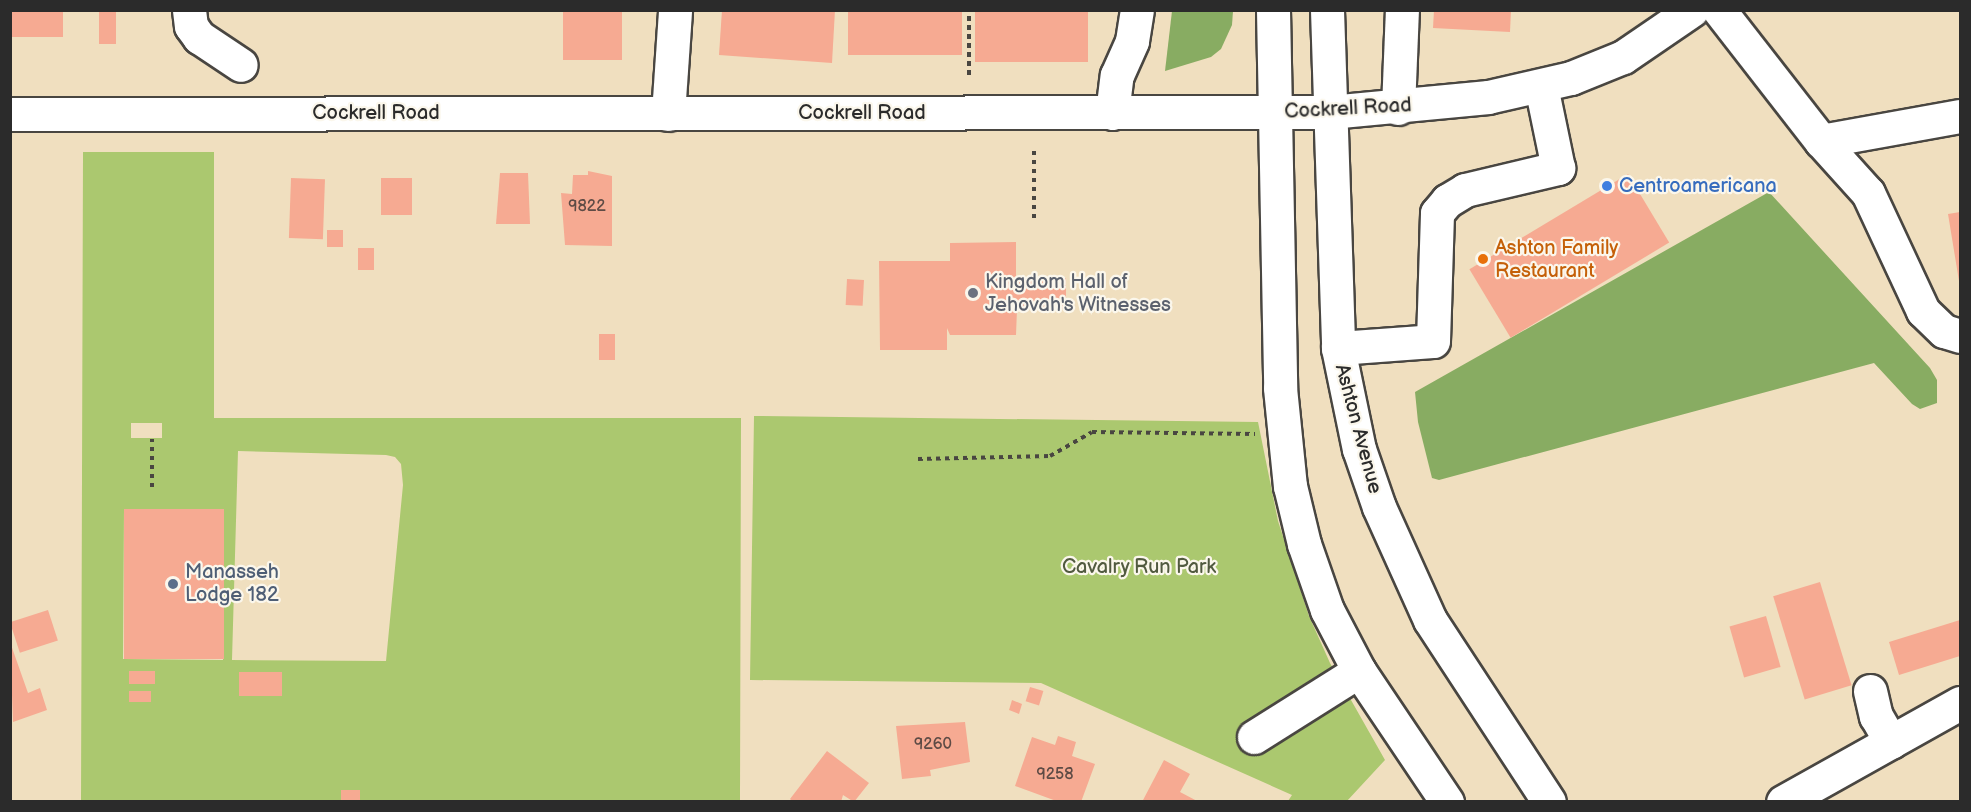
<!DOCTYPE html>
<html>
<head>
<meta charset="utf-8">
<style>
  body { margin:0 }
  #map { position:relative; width:1971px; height:812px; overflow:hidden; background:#f0dfbf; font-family:"Balsamiq Sans",sans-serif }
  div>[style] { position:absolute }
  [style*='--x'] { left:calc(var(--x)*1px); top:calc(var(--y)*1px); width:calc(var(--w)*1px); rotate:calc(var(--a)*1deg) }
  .green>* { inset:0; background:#abc86f }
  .forest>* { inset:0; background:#88ac62 }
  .building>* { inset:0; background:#f6aa92; transform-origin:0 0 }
  .path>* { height:4px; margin-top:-2px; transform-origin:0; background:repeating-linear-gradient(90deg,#494641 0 4.5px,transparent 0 9px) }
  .roads { filter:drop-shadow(2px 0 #494641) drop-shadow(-2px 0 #494641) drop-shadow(0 2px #494641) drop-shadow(0 -2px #494641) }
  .minor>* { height:33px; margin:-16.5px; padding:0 16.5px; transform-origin:16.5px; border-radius:16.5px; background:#fff }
  .dots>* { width:16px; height:16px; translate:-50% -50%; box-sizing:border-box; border:3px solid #fbf7ec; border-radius:50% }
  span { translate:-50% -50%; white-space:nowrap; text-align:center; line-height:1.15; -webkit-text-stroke:4.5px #fbf7ec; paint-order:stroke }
  .number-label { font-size:16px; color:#5e4b45 }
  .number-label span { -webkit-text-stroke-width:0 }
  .street-label { font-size:20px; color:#2b2b2b }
  .shop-label { font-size:20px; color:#366cbe }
  .left { translate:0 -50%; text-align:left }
  .food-label { font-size:20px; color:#c56008 }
  .worship-label { font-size:20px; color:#5b616d }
  .park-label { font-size:20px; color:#515a3f }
  .service-label { font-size:20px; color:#4e5e75 }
  .frame { position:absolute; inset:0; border:12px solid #2b2b2b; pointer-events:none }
</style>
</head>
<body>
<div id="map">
  <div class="green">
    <i style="clip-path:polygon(evenodd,83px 152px,214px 152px,214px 418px,741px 418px,740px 801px,359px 802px,359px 790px,341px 790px,341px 802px,81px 802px,83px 152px,131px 423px,162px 423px,162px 438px,131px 438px,131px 423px,83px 152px,238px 451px,386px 455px,395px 457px,401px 464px,403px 485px,386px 661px,232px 660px,238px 451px,83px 152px,124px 509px,224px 510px,223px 660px,123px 659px,124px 509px,83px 152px,239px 672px,281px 672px,281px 695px,239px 696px,239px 672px)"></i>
    <i style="clip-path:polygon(754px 416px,1258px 422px,1278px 521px,1309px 616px,1330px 663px,1385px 760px,1347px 801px,1288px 801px,1292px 795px,1041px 683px,750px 680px)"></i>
  </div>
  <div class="forest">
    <i style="clip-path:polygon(1172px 11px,1233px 11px,1232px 25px,1221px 49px,1211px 57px,1165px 71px)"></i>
    <i style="clip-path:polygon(1769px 192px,1930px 368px,1937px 380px,1937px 403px,1920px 409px,1912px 404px,1874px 363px,1439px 480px,1432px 478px,1418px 422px,1415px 392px)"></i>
  </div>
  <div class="building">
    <i style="left:10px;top:10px;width:53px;height:27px"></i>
    <i style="left:99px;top:10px;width:17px;height:34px"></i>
    <i style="left:563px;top:10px;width:59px;height:50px"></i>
    <i style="clip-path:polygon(722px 10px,835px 10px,832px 63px,719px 55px)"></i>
    <i style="left:848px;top:10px;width:114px;height:45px"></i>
    <i style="left:975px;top:10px;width:113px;height:52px"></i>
    <i style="clip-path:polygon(1434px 10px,1511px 10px,1510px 32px,1433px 28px)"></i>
    <i style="clip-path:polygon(588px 171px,612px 176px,612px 246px,565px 245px,561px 193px,572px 194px,573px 175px,588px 175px)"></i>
    <i style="clip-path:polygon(500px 173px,528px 173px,530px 224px,496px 224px)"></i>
    <i style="left:1628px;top:174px;width:80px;height:185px;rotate:59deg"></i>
    <i style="left:291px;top:178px;width:34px;height:60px;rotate:2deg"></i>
    <i style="left:381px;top:178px;width:31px;height:37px"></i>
    <i style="clip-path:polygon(1960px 212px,1960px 281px,1959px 281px,1948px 214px)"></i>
    <i style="left:327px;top:230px;width:16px;height:17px"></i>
    <i style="clip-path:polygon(1016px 242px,1016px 278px,1066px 278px,1066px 309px,1017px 309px,1016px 335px,950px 335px,947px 328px,947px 350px,880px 350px,879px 261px,950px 261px,950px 243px)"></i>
    <i style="left:358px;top:248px;width:16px;height:22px"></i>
    <i style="left:847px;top:279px;width:17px;height:26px;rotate:3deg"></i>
    <i style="left:599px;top:334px;width:16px;height:26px"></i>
    <i style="left:124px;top:509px;width:100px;height:150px"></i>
    <i style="left:1820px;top:582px;width:108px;height:49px;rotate:73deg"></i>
    <i style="left:48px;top:610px;width:32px;height:40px;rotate:72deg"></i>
    <i style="left:1766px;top:616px;width:53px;height:38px;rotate:74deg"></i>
    <i style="clip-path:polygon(1960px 620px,1960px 656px,1899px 675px,1889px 642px)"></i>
    <i style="clip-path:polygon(10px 642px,28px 693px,40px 688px,47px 710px,13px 722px)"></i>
    <i style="left:129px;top:671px;width:26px;height:13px"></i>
    <i style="left:239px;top:672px;width:43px;height:24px"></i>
    <i style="left:1030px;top:687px;width:14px;height:15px;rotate:17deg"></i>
    <i style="left:129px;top:691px;width:22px;height:11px"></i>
    <i style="clip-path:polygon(1012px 700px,1022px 704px,1019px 714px,1009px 710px)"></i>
    <i style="clip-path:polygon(965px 722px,970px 762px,930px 770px,931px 776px,902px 779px,896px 726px)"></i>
    <i style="clip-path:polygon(1058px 736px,1076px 742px,1072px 756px,1095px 764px,1081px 802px,1059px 802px,1015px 786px,1032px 737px,1055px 745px)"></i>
    <i style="clip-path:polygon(827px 751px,869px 783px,854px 802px,843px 795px,841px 802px,793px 802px,790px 799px)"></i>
    <i style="clip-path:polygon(1164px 760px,1190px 774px,1180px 792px,1199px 802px,1142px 802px)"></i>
    <i style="left:341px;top:790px;width:19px;height:12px"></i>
  </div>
  <div class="path">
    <i style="--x:969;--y:75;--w:65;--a:-90"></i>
    <i style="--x:1034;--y:151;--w:70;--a:90"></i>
    <i style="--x:918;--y:459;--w:132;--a:-1.3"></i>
    <i style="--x:1050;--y:456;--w:48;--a:-29.7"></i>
    <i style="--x:1092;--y:432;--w:163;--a:0.7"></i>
    <i style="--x:152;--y:487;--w:48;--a:-90"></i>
  </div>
  <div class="roads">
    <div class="minor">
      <i style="--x:189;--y:10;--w:16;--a:83"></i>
      <i style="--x:191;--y:26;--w:14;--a:54"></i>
      <i style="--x:199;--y:37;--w:50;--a:33.7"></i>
      <i style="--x:1273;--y:10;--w:378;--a:88.9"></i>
      <i style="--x:1280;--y:388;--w:99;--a:84.2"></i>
      <i style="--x:1290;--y:486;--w:60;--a:76.4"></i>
      <i style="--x:1304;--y:544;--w:70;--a:70.8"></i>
      <i style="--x:1327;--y:610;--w:69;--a:62.3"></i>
      <i style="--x:1359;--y:671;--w:158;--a:56.1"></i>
      <i style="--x:1327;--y:10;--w:338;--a:88.1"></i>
      <i style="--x:1338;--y:348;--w:103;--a:78.3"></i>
      <i style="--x:1359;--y:449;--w:61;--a:71"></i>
      <i style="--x:1379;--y:507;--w:124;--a:65.7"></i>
      <i style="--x:1430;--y:620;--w:217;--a:56.8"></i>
      <i style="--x:1719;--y:10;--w:166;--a:52.1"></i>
      <i style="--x:1821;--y:141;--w:141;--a:-10.2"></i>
      <i style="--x:1398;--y:108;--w:98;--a:-87.7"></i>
      <i style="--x:1112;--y:113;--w:38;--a:-83"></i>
      <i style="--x:1117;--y:75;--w:37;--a:-66"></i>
      <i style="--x:1132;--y:41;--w:31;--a:-81"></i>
      <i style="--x:10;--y:114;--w:1320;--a:-0.09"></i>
      <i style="--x:1330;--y:112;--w:159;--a:-5.4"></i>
      <i style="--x:1488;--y:97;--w:85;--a:-12.9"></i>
      <i style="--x:1571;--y:78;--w:56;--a:-22"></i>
      <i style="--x:1623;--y:57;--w:83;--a:-34.3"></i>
      <i style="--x:668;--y:114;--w:104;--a:-86.1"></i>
      <i style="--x:1821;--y:141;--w:70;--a:47.9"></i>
      <i style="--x:1868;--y:193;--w:130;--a:65"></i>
      <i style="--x:1923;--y:311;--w:29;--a:44"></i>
      <i style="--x:1944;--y:331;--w:17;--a:17"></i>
      <i style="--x:1338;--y:348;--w:95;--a:-4.2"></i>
      <i style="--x:1433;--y:341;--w:128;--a:-88.2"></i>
      <i style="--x:1437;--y:213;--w:16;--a:-50"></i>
      <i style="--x:1447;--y:201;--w:21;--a:-31"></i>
      <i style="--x:1465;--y:190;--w:96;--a:-13.3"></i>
      <i style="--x:1558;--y:168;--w:84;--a:-101.7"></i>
      <i style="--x:1870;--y:691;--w:26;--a:77"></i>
      <i style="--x:1876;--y:716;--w:30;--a:60"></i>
      <i style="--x:1254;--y:737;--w:124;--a:-32.2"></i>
      <i style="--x:1783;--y:802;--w:203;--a:-29.2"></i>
    </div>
  </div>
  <div class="dots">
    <i style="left:1607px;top:186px;background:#3f7fe0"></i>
    <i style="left:1483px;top:259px;background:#e8710a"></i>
    <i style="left:973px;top:293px;background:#6b7280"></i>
    <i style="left:173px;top:584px;background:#5c6f8a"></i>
  </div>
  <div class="number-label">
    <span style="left:587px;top:207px">9822</span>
    <span style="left:933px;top:745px">9260</span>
    <span style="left:1055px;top:775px">9258</span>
  </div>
  <div class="street-label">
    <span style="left:1348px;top:109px;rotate:-3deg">Cockrell Road</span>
    <span style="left:376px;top:113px">Cockrell Road</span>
    <span style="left:862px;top:113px">Cockrell Road</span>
    <span style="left:1358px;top:429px;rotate:75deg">Ashton Avenue</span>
  </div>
  <div class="shop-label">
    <span class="left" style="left:1619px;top:186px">Centroamericana</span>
  </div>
  <div class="food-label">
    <span class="left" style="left:1495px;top:260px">Ashton Family<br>Restaurant</span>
  </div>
  <div class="worship-label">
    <span class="left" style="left:985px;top:294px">Kingdom Hall of<br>Jehovah's Witnesses</span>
  </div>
  <div class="park-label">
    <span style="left:1139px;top:567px">Cavalry Run Park</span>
  </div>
  <div class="service-label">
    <span class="left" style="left:185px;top:584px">Manasseh<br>Lodge 182</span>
  </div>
  <div class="frame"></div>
</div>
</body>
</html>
